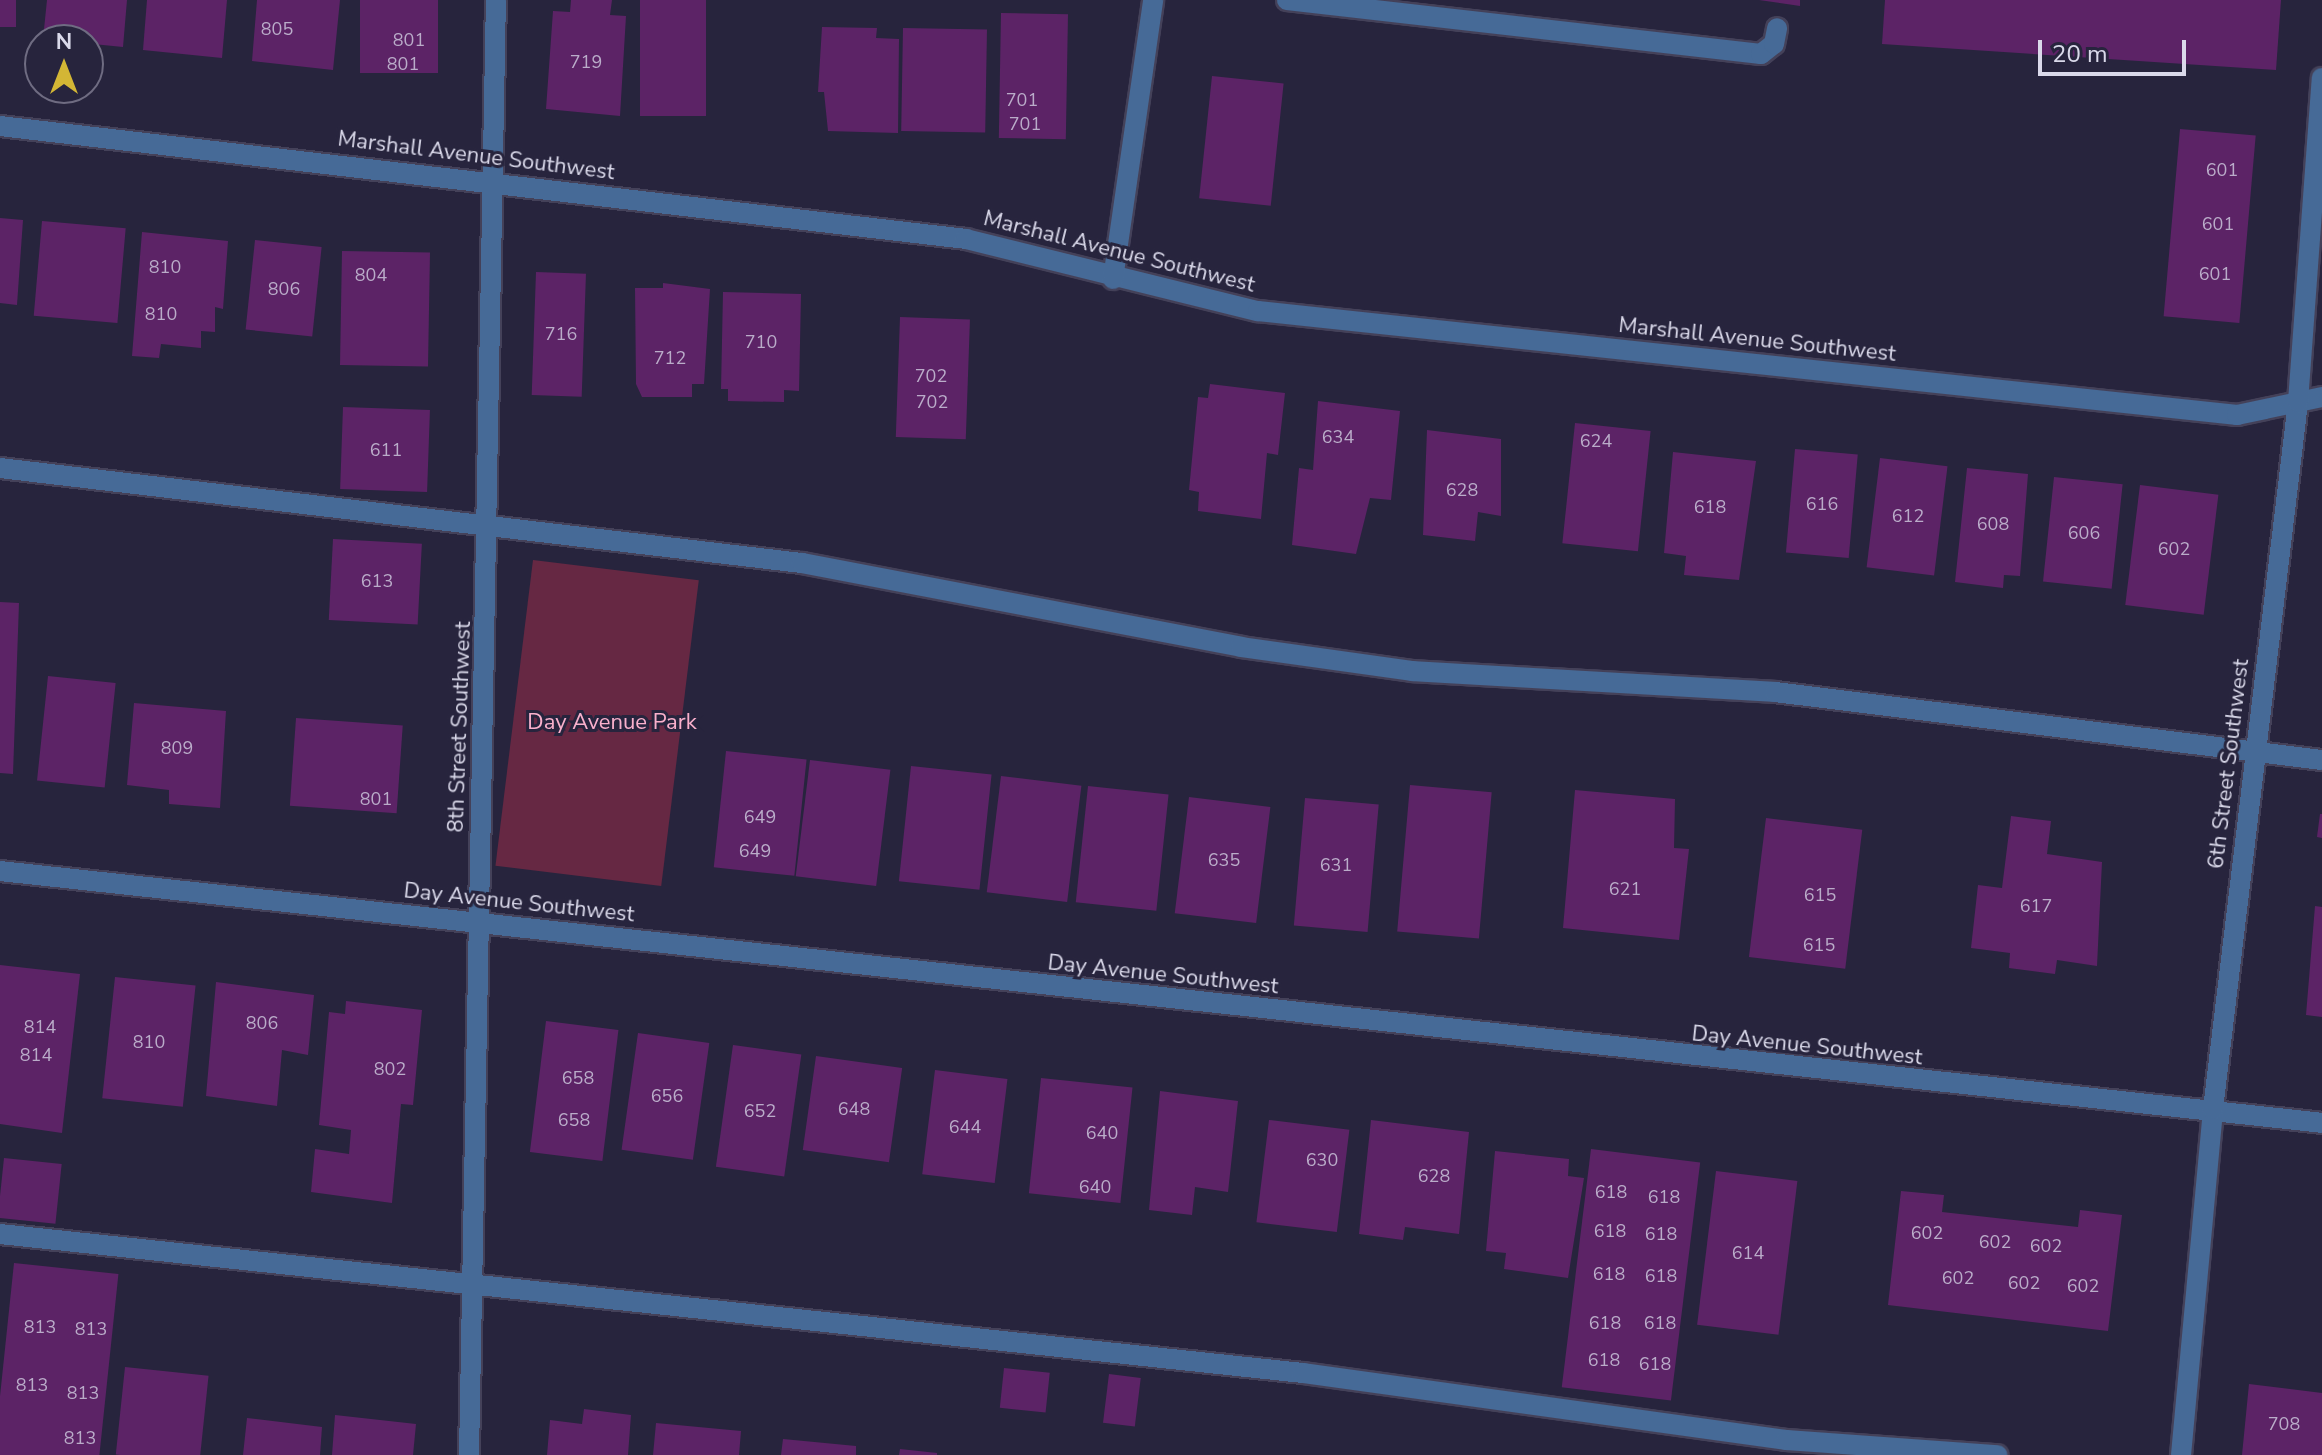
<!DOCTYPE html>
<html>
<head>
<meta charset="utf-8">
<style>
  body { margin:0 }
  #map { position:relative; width:2322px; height:1455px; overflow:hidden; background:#27243d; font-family:"Nunito Sans",sans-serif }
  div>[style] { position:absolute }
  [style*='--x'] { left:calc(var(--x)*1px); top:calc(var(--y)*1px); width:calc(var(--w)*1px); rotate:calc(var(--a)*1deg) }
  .green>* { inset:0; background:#662843; transform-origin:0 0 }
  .building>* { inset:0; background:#5c2366; transform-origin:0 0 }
  .roads { filter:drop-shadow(2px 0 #444159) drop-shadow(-2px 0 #444159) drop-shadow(0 2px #444159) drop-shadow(0 -2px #444159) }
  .minor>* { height:20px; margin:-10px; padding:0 10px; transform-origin:10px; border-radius:10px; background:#466a97 }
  span { translate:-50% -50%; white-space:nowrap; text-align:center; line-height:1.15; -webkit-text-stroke:6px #27243d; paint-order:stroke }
  .number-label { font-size:18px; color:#baacc9 }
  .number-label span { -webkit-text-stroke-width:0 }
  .street-label { font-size:22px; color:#dad9ea }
  .park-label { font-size:22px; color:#fab0cc }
  .north { position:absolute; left:24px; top:24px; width:80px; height:80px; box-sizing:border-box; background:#27243d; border:2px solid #6f6c82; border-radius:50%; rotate:0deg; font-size:22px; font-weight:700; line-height:32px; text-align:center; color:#dad9ea }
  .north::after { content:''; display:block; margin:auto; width:28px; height:36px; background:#d3b635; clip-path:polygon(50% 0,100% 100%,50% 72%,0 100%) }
  .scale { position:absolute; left:2038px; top:40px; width:148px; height:36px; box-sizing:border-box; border:4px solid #dad9ea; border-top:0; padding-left:10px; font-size:24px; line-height:28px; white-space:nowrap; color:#dad9ea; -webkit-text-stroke:6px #27243d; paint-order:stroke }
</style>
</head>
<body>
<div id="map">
  <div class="green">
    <i style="left:533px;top:560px;width:167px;height:308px;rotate:7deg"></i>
  </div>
  <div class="building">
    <i style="left:0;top:0;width:16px;height:27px"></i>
    <i style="clip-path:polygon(47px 0,127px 0,123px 47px,43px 39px)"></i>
    <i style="clip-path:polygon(147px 0,227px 0,222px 58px,143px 50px)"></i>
    <i style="clip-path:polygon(257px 0,340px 0,333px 70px,252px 61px)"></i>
    <i style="left:360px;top:0;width:78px;height:73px"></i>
    <i style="clip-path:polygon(571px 0,612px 0,610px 15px,626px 16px,620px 116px,546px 109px,553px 11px,570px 12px)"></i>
    <i style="left:640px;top:0;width:66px;height:116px"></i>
    <i style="clip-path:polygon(1759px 0,1800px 0,1800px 6px)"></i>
    <i style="clip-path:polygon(1885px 0,2281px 0,2276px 70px,1882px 44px)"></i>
    <i style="left:1001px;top:13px;width:67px;height:125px;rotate:1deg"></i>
    <i style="clip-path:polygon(822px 27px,877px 28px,876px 38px,899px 39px,898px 133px,828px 131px,824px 92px,818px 92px)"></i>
    <i style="left:903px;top:28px;width:84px;height:103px;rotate:1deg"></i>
    <i style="left:1212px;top:76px;width:72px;height:123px;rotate:6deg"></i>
    <i style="left:2180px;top:129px;width:76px;height:188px;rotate:5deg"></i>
    <i style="clip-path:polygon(0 218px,23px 220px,17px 305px,0 303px)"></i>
    <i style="left:42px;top:221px;width:84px;height:95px;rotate:5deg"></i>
    <i style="clip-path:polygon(142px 232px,228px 241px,223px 309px,215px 307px,215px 332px,201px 331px,201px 348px,161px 344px,159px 358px,132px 356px)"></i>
    <i style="left:255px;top:240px;width:67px;height:90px;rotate:6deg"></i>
    <i style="left:342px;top:251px;width:88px;height:114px;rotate:1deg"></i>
    <i style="left:536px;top:272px;width:50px;height:123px;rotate:2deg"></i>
    <i style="clip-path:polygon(663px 283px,710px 289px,704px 384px,692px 384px,692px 397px,642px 397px,636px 384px,635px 288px,663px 288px)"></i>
    <i style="clip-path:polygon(723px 292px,801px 294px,799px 391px,784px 390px,784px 402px,728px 401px,728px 389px,721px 389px)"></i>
    <i style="left:900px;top:317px;width:70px;height:120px;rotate:2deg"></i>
    <i style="clip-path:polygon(1210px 384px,1285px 393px,1278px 455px,1267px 453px,1261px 519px,1198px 511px,1199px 492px,1189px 490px,1198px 397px,1208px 398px)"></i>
    <i style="clip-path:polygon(1318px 401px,1400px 411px,1391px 500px,1370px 498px,1356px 554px,1292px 545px,1299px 468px,1313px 470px)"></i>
    <i style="left:343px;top:407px;width:87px;height:82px;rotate:2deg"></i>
    <i style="left:1575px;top:423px;width:76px;height:121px;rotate:6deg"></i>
    <i style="clip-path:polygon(1427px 430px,1501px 439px,1501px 516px,1478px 512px,1475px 541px,1423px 535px)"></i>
    <i style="left:1795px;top:449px;width:63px;height:104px;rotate:5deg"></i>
    <i style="clip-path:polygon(1673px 452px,1756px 461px,1739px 580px,1684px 575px,1686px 556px,1664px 553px)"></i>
    <i style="left:1880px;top:458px;width:68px;height:110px;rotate:7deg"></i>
    <i style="clip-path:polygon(1967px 468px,2028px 474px,2020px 576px,2004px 575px,2003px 588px,1955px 582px)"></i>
    <i style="left:2054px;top:477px;width:69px;height:105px;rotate:6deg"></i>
    <i style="left:2140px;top:485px;width:79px;height:121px;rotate:7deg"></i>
    <i style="left:333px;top:539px;width:89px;height:81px;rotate:3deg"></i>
    <i style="clip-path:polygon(0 602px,19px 603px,13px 774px,0 773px)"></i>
    <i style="left:48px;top:676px;width:68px;height:105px;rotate:6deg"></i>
    <i style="clip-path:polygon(134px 703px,226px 711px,220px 808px,169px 804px,169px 790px,127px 785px)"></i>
    <i style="left:296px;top:718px;width:107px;height:88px;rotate:4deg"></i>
    <i style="left:726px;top:751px;width:81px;height:117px;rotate:6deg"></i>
    <i style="left:810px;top:760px;width:81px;height:117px;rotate:7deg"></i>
    <i style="left:911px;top:766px;width:81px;height:116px;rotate:6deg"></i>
    <i style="left:1001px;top:776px;width:81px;height:117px;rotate:7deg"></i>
    <i style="left:1410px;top:785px;width:82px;height:147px;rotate:5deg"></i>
    <i style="left:1088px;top:786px;width:81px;height:117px;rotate:6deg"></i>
    <i style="clip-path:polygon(1575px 790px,1675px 799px,1674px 848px,1689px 849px,1679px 940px,1563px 928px)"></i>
    <i style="left:1189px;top:797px;width:82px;height:117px;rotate:7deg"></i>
    <i style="left:1305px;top:798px;width:74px;height:128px;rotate:5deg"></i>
    <i style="clip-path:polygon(2320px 814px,2322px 814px,2322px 838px,2317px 837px)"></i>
    <i style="clip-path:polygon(2011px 816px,2051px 821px,2047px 854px,2102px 862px,2097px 966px,2057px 960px,2055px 974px,2009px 968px,2010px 953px,1971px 948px,1978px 885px,2002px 888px)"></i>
    <i style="left:1766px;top:818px;width:97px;height:140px;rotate:7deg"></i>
    <i style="clip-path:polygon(2315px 906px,2322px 907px,2322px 1017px,2306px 1015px)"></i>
    <i style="clip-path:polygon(0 965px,80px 974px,62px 1133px,0 1124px)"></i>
    <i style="left:115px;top:977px;width:81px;height:122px;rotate:6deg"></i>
    <i style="clip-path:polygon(216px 982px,314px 995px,308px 1055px,282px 1050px,277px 1106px,206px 1096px)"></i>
    <i style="clip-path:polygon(346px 1001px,422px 1010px,413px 1105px,401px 1104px,392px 1203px,311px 1192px,315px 1149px,349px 1154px,351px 1130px,319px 1125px,329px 1012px,345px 1014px)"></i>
    <i style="left:546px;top:1021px;width:73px;height:132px;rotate:7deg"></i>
    <i style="left:638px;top:1033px;width:72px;height:118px;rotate:8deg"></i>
    <i style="left:733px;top:1045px;width:69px;height:123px;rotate:8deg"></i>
    <i style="left:816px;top:1056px;width:87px;height:95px;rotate:8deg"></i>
    <i style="left:935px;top:1070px;width:73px;height:105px;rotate:7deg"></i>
    <i style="left:1041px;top:1078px;width:92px;height:116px;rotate:6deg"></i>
    <i style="clip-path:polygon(1160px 1091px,1238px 1101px,1228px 1192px,1195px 1187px,1192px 1215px,1149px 1210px)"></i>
    <i style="left:1269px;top:1120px;width:81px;height:103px;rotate:7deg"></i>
    <i style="clip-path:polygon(1371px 1120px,1469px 1132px,1459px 1234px,1405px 1227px,1403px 1240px,1359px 1234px)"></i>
    <i style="left:1591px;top:1149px;width:110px;height:240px;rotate:7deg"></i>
    <i style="clip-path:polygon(1495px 1151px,1569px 1159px,1568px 1176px,1584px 1178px,1568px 1278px,1504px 1269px,1506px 1253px,1486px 1251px)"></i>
    <i style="left:4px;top:1158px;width:58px;height:60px;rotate:6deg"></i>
    <i style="left:1716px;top:1171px;width:82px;height:155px;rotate:7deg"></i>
    <i style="clip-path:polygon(1901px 1191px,1944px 1195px,1942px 1212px,2078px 1227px,2080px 1210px,2122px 1215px,2108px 1331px,1888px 1305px)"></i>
    <i style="left:14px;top:1263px;width:105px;height:193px;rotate:6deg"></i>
    <i style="left:125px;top:1367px;width:84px;height:88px;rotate:6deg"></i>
    <i style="left:1004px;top:1368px;width:46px;height:40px;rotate:6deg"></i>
    <i style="left:1109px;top:1374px;width:32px;height:49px;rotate:7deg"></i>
    <i style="clip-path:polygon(2249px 1384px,2322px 1393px,2322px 1455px,2242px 1455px)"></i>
    <i style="clip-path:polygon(584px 1409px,631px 1415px,628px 1455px,547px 1455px,550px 1420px,582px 1424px)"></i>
    <i style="clip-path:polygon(335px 1415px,416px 1424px,413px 1455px,332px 1455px)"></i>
    <i style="clip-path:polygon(247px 1418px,322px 1427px,320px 1455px,243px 1455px)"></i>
    <i style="clip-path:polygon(656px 1423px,741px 1431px,739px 1455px,653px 1455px)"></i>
    <i style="clip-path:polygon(783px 1439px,856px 1446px,856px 1455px,781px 1455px)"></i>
    <i style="clip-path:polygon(900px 1449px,937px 1453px,937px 1455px,899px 1455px)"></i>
  </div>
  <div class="roads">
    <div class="minor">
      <i style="--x:1287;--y:0;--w:477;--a:6.5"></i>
      <i style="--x:1761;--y:54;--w:16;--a:-38"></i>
      <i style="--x:1774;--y:44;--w:16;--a:-79"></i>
      <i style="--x:0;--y:126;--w:973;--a:6.67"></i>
      <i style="--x:966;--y:239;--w:301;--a:13.9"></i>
      <i style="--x:1258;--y:311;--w:985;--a:6.06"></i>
      <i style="--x:2237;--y:415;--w:87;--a:-12"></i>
      <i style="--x:1113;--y:279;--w:282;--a:-81.8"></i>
      <i style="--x:0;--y:468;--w:808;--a:6.76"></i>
      <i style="--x:802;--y:563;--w:447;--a:10.8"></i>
      <i style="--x:1241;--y:647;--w:173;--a:8"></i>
      <i style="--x:1412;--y:671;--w:364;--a:3.3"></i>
      <i style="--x:1775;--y:692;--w:551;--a:7.09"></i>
      <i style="--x:0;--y:871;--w:2336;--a:6.19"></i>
      <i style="--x:0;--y:1234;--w:1310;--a:6.09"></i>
      <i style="--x:1303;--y:1373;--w:488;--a:7.9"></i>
      <i style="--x:1786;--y:1440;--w:212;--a:4.1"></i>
      <i style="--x:469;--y:1455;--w:1455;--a:-88.94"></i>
      <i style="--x:2181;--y:1455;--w:347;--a:-84.7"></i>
      <i style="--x:2213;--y:1109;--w:712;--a:-83.14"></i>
      <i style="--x:2298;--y:402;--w:325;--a:-85.8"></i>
    </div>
  </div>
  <div class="number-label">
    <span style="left:277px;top:29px">805</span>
    <span style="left:409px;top:40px">801</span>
    <span style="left:586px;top:62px">719</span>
    <span style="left:403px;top:64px">801</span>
    <span style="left:1022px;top:100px">701</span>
    <span style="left:1025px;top:124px">701</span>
    <span style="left:2222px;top:170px">601</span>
    <span style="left:2218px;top:224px">601</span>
    <span style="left:165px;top:267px">810</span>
    <span style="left:2215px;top:274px">601</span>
    <span style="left:371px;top:275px">804</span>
    <span style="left:284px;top:289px">806</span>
    <span style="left:161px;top:314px">810</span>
    <span style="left:561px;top:334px">716</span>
    <span style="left:761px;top:342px">710</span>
    <span style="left:670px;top:358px">712</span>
    <span style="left:931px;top:376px">702</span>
    <span style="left:932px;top:402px">702</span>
    <span style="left:1338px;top:437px">634</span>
    <span style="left:1596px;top:441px">624</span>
    <span style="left:386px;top:450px">611</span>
    <span style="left:1462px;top:490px">628</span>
    <span style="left:1822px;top:504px">616</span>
    <span style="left:1710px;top:507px">618</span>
    <span style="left:1908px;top:516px">612</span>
    <span style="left:1993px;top:524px">608</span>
    <span style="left:2084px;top:533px">606</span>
    <span style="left:2174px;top:549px">602</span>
    <span style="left:377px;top:581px">613</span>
    <span style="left:177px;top:748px">809</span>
    <span style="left:376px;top:799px">801</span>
    <span style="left:760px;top:817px">649</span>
    <span style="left:755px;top:851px">649</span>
    <span style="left:1224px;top:860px">635</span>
    <span style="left:1336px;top:865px">631</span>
    <span style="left:1625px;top:889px">621</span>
    <span style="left:1820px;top:895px">615</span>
    <span style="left:2036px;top:906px">617</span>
    <span style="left:1819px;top:945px">615</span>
    <span style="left:262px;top:1023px">806</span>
    <span style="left:40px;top:1027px">814</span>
    <span style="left:149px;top:1042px">810</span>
    <span style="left:36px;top:1055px">814</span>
    <span style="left:390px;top:1069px">802</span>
    <span style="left:578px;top:1078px">658</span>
    <span style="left:667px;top:1096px">656</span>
    <span style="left:854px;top:1109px">648</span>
    <span style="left:760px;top:1111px">652</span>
    <span style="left:574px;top:1120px">658</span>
    <span style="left:965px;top:1127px">644</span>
    <span style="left:1102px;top:1133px">640</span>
    <span style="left:1322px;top:1160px">630</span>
    <span style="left:1434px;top:1176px">628</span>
    <span style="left:1095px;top:1187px">640</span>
    <span style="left:1611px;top:1192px">618</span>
    <span style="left:1664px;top:1197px">618</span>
    <span style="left:1610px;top:1231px">618</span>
    <span style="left:1927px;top:1233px">602</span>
    <span style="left:1661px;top:1234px">618</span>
    <span style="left:1995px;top:1242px">602</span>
    <span style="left:2046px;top:1246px">602</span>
    <span style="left:1748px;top:1253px">614</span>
    <span style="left:1609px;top:1274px">618</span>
    <span style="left:1661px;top:1276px">618</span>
    <span style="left:1958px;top:1278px">602</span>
    <span style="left:2024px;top:1283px">602</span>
    <span style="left:2083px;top:1286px">602</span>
    <span style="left:1605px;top:1323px">618</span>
    <span style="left:1660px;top:1323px">618</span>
    <span style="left:40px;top:1327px">813</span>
    <span style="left:91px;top:1329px">813</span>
    <span style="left:1604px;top:1360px">618</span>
    <span style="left:1655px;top:1364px">618</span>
    <span style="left:32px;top:1385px">813</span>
    <span style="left:83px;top:1393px">813</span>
    <span style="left:2284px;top:1424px">708</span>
    <span style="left:80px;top:1438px">813</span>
  </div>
  <div class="street-label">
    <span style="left:476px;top:156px;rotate:7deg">Marshall Avenue Southwest</span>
    <span style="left:1119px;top:252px;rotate:14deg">Marshall Avenue Southwest</span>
    <span style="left:1757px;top:340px;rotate:6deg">Marshall Avenue Southwest</span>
    <span style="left:460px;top:727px;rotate:-88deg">8th Street Southwest</span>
    <span style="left:2229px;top:764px;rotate:-83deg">6th Street Southwest</span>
    <span style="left:519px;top:903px;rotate:6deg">Day Avenue Southwest</span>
    <span style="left:1163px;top:975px;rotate:6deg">Day Avenue Southwest</span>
    <span style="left:1807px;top:1046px;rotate:6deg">Day Avenue Southwest</span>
  </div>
  <div class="park-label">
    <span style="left:612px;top:723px">Day Avenue Park</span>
  </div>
  <div class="north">N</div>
  <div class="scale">20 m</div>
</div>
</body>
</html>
